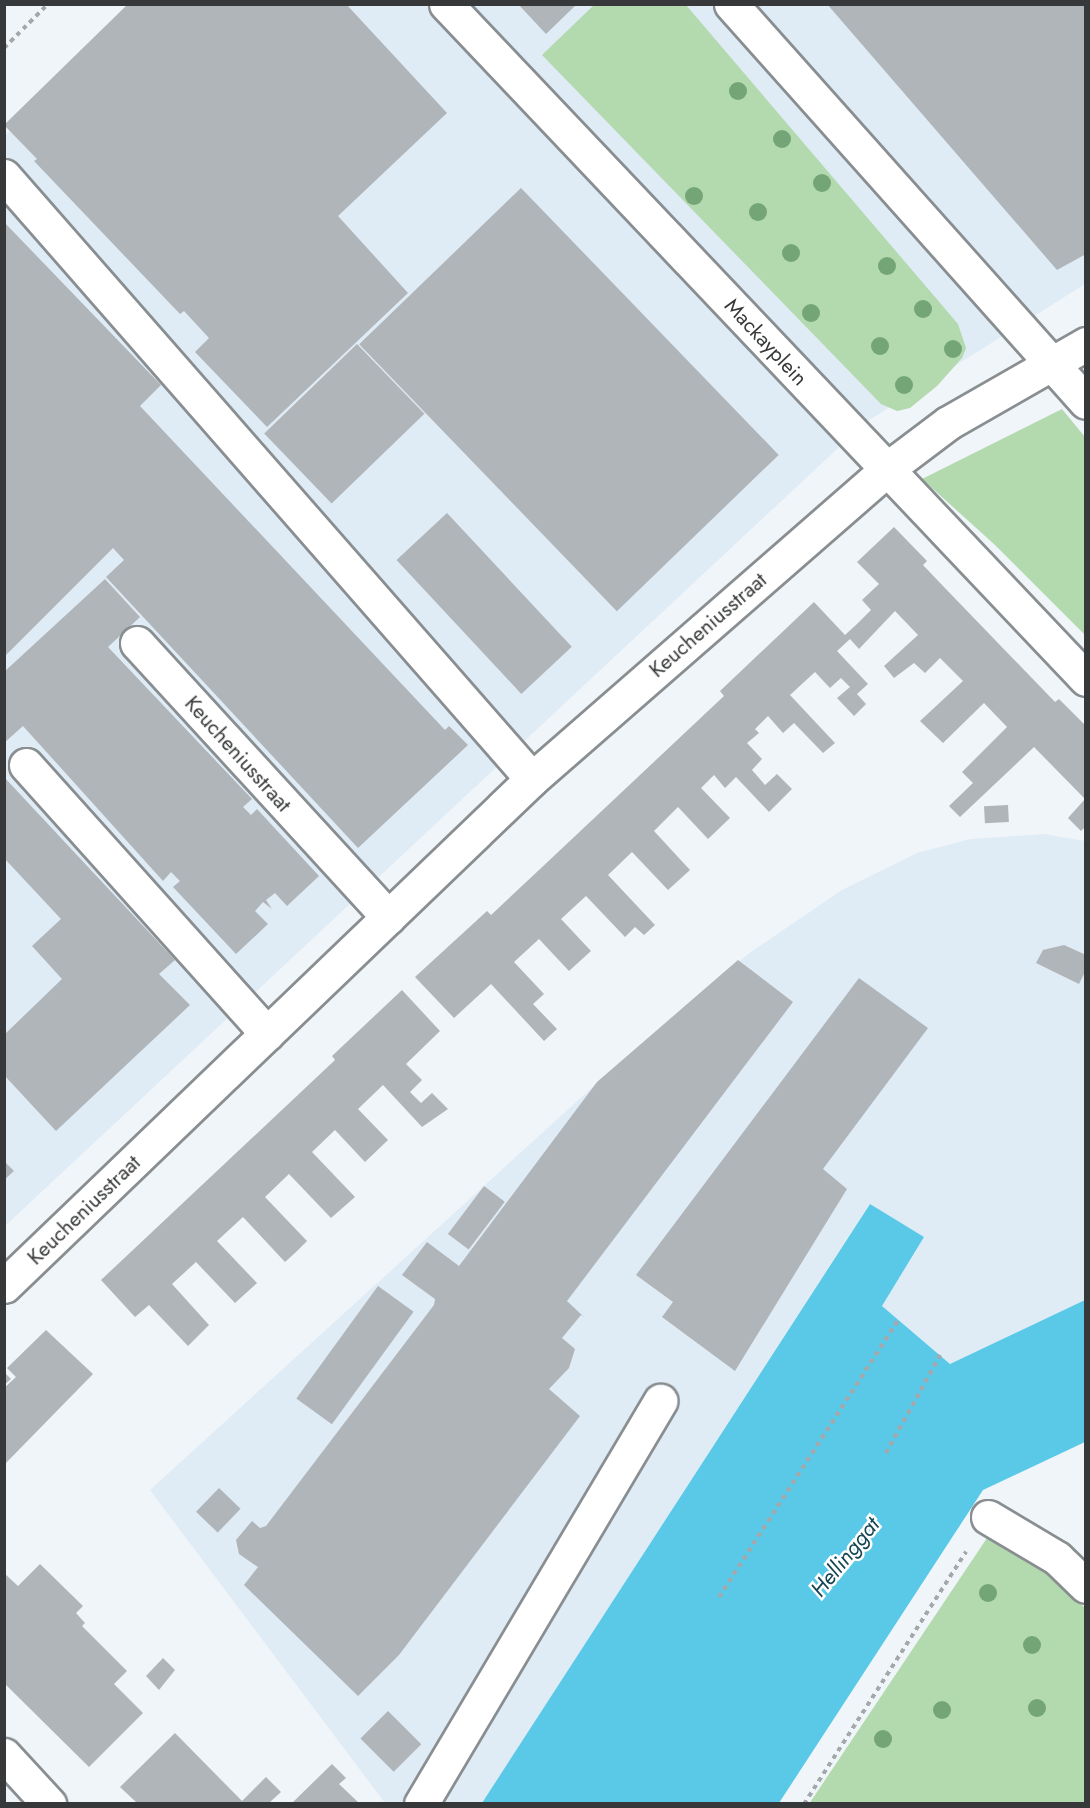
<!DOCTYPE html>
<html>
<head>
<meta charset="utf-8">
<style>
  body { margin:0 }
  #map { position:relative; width:1090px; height:1808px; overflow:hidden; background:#f0f5f9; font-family:Jost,sans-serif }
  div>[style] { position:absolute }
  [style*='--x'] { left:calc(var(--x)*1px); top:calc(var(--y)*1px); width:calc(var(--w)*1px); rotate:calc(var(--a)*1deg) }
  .built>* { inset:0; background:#dfebf5 }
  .green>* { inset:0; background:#b3d9af }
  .water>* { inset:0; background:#59c9e7 }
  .building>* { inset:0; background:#b0b5b9; transform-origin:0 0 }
  .path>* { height:4px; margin-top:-2px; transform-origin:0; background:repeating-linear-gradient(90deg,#a4a8aa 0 4.5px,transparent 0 9px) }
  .roads { filter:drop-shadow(2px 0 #898e91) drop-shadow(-2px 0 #898e91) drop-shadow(0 2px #898e91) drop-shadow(0 -2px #898e91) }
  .minor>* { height:33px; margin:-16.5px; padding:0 16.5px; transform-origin:16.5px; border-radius:16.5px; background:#fff }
  .trees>* { width:18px; height:18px; margin:-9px; border-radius:50%; background:#74a577 }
  span { translate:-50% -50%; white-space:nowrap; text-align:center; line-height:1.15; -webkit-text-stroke:5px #fff; paint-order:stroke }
  .street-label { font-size:21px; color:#363839 }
  .water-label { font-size:22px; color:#154653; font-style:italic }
  .frame { position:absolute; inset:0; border:6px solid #363839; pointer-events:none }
</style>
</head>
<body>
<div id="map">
  <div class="built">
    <i style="clip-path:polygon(137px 5px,1085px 5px,1085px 284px,866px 422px,5px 1226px,5px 136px)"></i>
    <i style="clip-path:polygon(1044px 834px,1085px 841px,1085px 1300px,950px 1364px,882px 1306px,924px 1237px,869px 1205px,482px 1803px,385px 1803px,150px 1490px,596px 1084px,748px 954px,842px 890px,917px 853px,970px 839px)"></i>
  </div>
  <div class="green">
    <i style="clip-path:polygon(594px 5px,686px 5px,958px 324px,966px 348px,962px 358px,937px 386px,910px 408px,897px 411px,881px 404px,542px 55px)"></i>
    <i style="clip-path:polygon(1062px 409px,1085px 437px,1085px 635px,995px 545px,922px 479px)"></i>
    <i style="clip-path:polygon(987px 1538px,1015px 1540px,1085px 1608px,1085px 1803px,809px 1804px)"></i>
  </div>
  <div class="water">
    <i style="clip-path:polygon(870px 1204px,924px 1237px,882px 1306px,950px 1364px,1085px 1300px,1085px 1442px,983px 1490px,779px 1803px,482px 1803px)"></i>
  </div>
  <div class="building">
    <i style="clip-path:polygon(128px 4px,346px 4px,447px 113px,338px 216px,408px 293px,267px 427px,195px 352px,209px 338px,184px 311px,180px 314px,34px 161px,37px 159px,4px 125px)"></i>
    <i style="clip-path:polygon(518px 4px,577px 4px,546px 34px)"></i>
    <i style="clip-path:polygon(827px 4px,1086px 4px,1086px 254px,1057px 270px)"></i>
    <i style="left:521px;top:188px;width:371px;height:225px;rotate:46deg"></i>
    <i style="clip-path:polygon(4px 222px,161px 385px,140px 406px,445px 730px,449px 726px,468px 745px,358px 848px,106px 577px,124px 560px,113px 548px,4px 657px)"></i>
    <i style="left:357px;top:344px;width:97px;height:129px;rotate:46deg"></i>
    <i style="left:447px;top:513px;width:183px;height:69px;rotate:47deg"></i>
    <i style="clip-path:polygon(894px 527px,927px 561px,923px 565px,943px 586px,1055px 702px,1059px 699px,1086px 726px,1086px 826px,1081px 831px,1068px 818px,1085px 799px,1034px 747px,960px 817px,949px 806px,973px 783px,962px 772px,1007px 727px,984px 703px,943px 743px,920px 721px,963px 681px,940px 658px,925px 673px,914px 663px,894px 678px,884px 666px,918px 635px,895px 611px,859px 649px,850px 639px,837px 651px,868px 684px,857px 694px,866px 704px,854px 716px,837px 698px,850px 687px,841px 678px,830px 688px,815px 672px,790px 695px,835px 743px,823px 753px,794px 723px,783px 733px,768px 716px,755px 729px,759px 733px,747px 743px,762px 759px,752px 770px,765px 785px,777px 774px,792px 789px,769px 812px,736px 777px,725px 788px,714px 775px,701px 788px,730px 818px,708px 839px,678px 807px,654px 831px,690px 870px,668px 890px,632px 852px,608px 875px,655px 925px,644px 935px,635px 927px,625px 937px,586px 896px,561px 919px,591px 951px,569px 971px,539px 939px,514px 962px,544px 994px,533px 1004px,557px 1029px,544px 1041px,491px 984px,454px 1018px,415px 977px,487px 911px,491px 915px,539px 870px,724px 696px,720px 691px,814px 602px,845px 635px,857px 624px,871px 610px,862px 600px,879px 584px,857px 562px)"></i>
    <i style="clip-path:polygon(105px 579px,140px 617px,108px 647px,252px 799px,243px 807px,251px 815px,257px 809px,319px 876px,287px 906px,275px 893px,266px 900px,272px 909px,263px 902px,255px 911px,268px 924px,236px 954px,173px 887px,180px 881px,171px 872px,163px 881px,23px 726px,4px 743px,4px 672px)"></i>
    <i style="clip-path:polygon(4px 777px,175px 960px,159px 974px,190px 1005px,56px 1131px,4px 1075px,4px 1035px,62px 979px,32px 946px,61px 919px,4px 858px)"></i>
    <i style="left:1008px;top:805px;width:17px;height:24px;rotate:87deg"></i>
    <i style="clip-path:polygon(1064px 945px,1086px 955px,1086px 970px,1079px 984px,1036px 963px,1043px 950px)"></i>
    <i style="clip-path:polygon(738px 960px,793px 1002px,567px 1301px,584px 1317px,581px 1315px,562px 1338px,575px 1349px,569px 1368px,549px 1389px,580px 1416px,399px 1655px,358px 1696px,244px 1585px,258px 1567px,239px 1554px,236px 1540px,252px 1521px,260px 1528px,266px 1526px,434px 1305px,435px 1299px,402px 1275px,427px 1242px,459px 1266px,597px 1082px)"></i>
    <i style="clip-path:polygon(859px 978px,928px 1028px,823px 1169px,847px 1189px,735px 1371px,662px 1317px,673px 1302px,636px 1275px)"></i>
    <i style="clip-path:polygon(402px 990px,440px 1031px,406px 1064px,422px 1080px,410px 1092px,421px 1103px,432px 1093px,448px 1109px,422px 1127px,383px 1085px,358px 1109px,388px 1140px,365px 1162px,335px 1130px,312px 1152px,355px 1197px,331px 1218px,289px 1174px,265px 1197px,307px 1241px,296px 1252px,285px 1262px,243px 1217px,217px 1241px,257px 1283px,235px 1303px,196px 1262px,172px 1284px,209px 1325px,188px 1346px,149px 1305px,135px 1317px,101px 1280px,335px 1060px,332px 1056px)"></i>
    <i style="clip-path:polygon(4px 1161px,14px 1171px,4px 1180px)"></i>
    <i style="left:484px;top:1186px;width:26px;height:60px;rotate:37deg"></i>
    <i style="left:378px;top:1286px;width:44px;height:139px;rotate:36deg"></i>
    <i style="clip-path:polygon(46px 1330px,93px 1374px,4px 1465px,4px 1388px,16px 1377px,7px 1368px)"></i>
    <i style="clip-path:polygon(4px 1372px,11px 1379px,4px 1385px)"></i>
    <i style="left:219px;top:1488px;width:30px;height:33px;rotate:44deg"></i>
    <i style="clip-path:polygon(40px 1564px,83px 1606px,76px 1613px,85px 1623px,82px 1626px,127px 1671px,114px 1684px,143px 1713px,89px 1767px,4px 1683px,4px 1573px,18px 1586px)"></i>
    <i style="clip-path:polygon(163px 1658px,175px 1670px,159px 1690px,146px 1676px)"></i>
    <i style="left:388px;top:1711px;width:47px;height:39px;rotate:45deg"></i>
    <i style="clip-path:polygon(175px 1733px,242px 1801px,266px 1777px,281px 1792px,269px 1803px,137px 1803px,120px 1787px)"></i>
    <i style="clip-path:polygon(332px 1764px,346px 1778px,339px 1784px,359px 1803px,292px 1803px)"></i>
  </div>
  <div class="path">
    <i style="--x:4;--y:48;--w:62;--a:-45"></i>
    <i style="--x:886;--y:1453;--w:112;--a:-61.1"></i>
    <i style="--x:719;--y:1597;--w:331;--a:-57.1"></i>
    <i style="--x:804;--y:1804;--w:300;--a:-57.3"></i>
  </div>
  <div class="roads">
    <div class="minor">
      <i style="--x:446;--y:4;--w:930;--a:46.52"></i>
      <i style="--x:731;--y:4;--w:533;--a:48.27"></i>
      <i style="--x:4;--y:176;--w:801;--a:48.79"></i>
      <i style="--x:137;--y:643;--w:372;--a:47.5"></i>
      <i style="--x:26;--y:765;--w:361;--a:48.1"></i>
      <i style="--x:4;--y:1286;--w:732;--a:-43.84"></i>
      <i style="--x:532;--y:779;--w:471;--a:-41.1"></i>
      <i style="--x:887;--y:469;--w:76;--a:-37"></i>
      <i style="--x:948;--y:423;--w:159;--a:-29.8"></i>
      <i style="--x:988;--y:1517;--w:80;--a:30.7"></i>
      <i style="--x:1057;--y:1558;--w:40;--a:44"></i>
      <i style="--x:4;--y:1755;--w:67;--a:47.4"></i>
      <i style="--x:421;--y:1804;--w:469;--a:-59.3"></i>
    </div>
  </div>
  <div class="trees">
    <i style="left:738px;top:91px"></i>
    <i style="left:782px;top:139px"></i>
    <i style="left:822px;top:183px"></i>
    <i style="left:694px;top:196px"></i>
    <i style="left:758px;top:212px"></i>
    <i style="left:791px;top:253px"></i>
    <i style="left:887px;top:266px"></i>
    <i style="left:923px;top:309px"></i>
    <i style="left:811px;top:313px"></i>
    <i style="left:880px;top:346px"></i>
    <i style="left:953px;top:349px"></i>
    <i style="left:904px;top:385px"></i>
    <i style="left:988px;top:1593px"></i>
    <i style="left:1032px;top:1645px"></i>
    <i style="left:1037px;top:1708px"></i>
    <i style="left:942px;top:1710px"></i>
    <i style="left:883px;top:1739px"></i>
  </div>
  <div class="street-label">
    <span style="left:766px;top:342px;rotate:47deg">Mackayplein</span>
    <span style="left:708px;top:625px;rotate:-41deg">Keucheniusstraat</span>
    <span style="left:238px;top:754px;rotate:48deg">Keucheniusstraat</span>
    <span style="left:84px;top:1210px;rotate:-44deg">Keucheniusstraat</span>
  </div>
  <div class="water-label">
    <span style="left:845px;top:1557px;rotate:-51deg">Hellinggat</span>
  </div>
  <div class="frame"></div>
</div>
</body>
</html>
